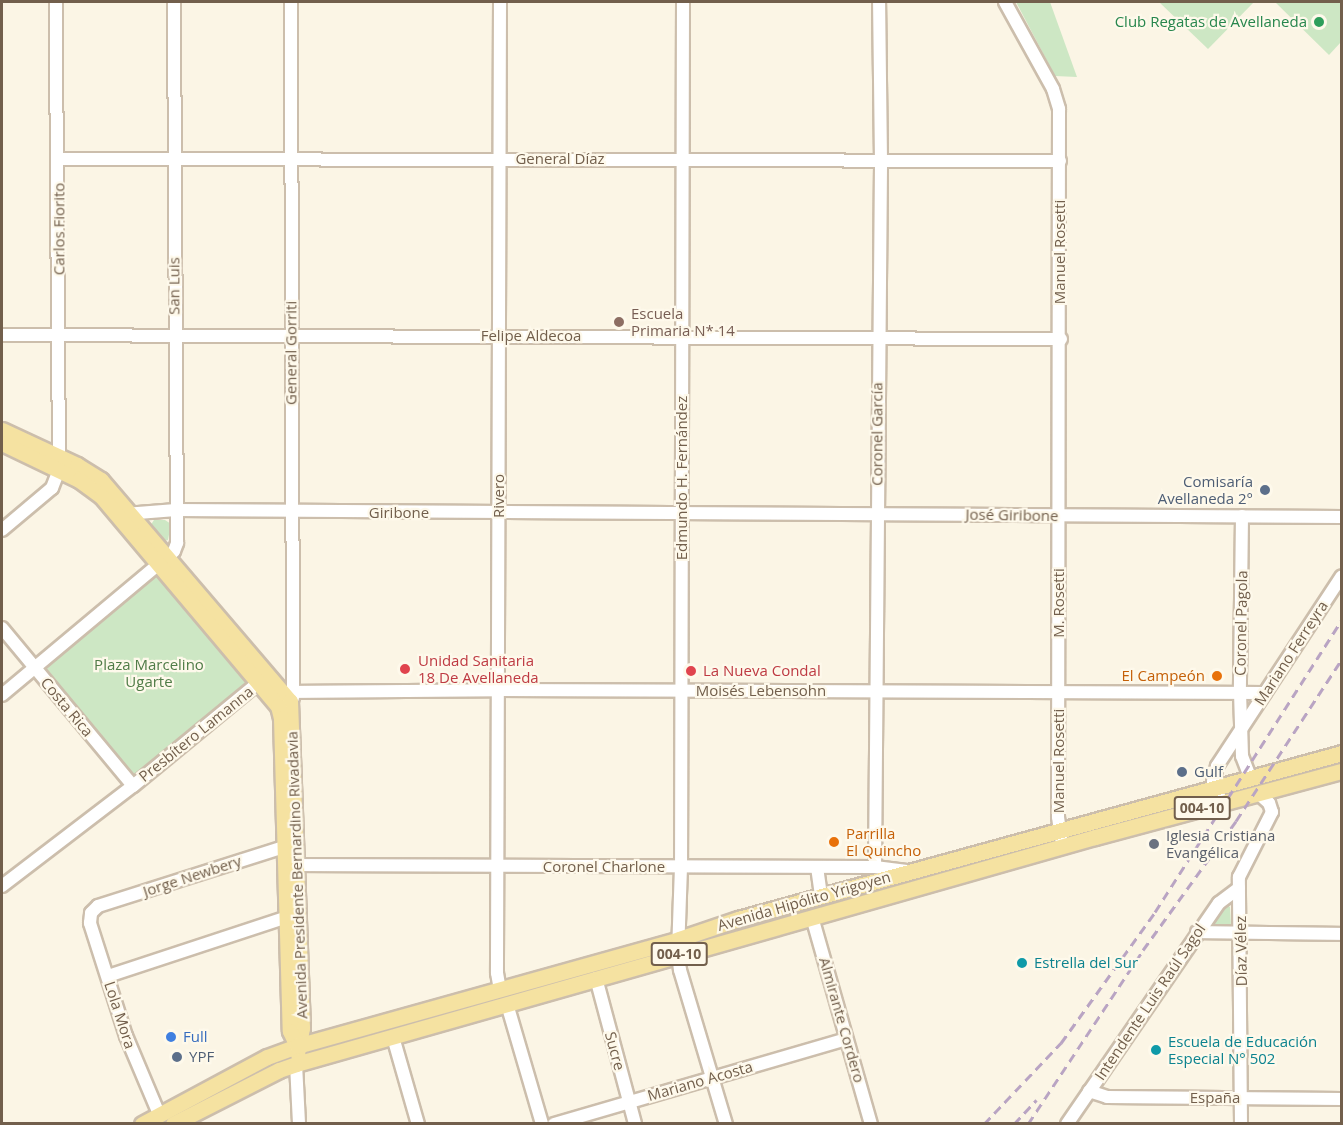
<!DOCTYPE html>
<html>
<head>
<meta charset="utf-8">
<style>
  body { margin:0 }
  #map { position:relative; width:1343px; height:1125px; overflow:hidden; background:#fbf5e5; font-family:"Open Sans",sans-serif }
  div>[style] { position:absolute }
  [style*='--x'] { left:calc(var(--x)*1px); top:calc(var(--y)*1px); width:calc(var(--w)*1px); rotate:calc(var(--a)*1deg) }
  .green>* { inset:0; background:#cde7c4; transform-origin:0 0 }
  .roads { filter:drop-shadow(2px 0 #ccbeac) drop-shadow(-2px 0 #ccbeac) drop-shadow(0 2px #ccbeac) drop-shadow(0 -2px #ccbeac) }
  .minor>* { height:12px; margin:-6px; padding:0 6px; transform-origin:6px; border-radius:6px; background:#fff }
  .major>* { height:15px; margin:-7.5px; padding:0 7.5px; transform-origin:7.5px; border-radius:7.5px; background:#f5e2a1 }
  .rail>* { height:3px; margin-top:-1.5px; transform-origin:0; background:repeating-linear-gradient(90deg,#b9a4c3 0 9px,transparent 0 15px) }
  .dots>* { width:16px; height:16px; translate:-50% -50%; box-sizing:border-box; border:3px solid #fef9eb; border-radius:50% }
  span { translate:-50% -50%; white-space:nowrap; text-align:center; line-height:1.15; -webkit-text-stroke:4.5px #fef9eb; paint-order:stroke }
  .shield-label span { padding:2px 4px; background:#fef9eb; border:2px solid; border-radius:4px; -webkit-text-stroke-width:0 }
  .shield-label { font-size:14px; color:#725f4c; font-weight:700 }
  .leisure-label { font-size:15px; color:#27864d }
  .right { translate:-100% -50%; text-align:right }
  .street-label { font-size:15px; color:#725f4c }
  .education-label { font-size:15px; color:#785e54 }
  .left { translate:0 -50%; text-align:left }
  .service-label { font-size:15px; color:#4e5e75 }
  .health-label { font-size:15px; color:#be3a42 }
  .park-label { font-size:15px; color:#507c47 }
  .food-label { font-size:15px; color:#c56008 }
  .worship-label { font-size:15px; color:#5b616d }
  .culture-label { font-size:15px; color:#0d838f }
  .shop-label { font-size:15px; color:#366cbe }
  .frame { position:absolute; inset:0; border:3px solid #725f4c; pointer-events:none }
</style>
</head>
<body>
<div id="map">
  <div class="green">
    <i style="clip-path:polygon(1016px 2px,1050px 2px,1077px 77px,1055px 76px)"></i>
    <i style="clip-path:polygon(1159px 2px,1254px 2px,1208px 49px)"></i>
    <i style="clip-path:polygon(1275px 2px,1341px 2px,1341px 42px,1329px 55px)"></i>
    <i style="clip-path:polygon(154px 520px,165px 520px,171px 524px,168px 540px,164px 541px,151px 530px,150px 526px)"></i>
    <i style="left:158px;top:563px;width:156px;height:162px;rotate:50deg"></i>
    <i style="clip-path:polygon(1226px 904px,1230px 907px,1231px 926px,1208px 925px)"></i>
  </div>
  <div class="roads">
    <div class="minor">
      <i style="--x:291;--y:2;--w:696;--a:89.84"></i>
      <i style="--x:500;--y:2;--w:971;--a:90.18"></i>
      <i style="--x:497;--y:973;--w:17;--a:80"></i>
      <i style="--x:683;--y:2;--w:865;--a:90.13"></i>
      <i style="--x:681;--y:867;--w:87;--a:92"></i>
      <i style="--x:678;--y:954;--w:16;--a:83"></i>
      <i style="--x:680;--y:970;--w:161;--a:73.4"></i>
      <i style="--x:1005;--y:2;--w:99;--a:61.1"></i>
      <i style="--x:1053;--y:89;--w:21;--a:73"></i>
      <i style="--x:1059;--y:109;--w:708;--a:90.08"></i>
      <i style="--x:1058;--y:817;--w:22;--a:82"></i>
      <i style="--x:59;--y:159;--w:1001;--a:0.11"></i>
      <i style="--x:2;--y:335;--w:1059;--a:0.22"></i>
      <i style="--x:125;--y:514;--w:51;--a:-4.5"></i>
      <i style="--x:176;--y:510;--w:1166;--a:0.34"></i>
      <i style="--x:1242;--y:516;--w:176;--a:90.7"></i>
      <i style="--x:1240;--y:692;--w:64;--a:88.2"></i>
      <i style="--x:1242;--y:756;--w:22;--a:69"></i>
      <i style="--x:2;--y:530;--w:65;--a:-40"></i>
      <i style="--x:52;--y:488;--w:19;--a:-69"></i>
      <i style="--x:59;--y:470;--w:468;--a:-90.4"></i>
      <i style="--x:2;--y:628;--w:205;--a:50.3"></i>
      <i style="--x:2;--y:695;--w:224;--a:-39.9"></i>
      <i style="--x:174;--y:551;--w:9;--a:-69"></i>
      <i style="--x:177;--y:543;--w:541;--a:-90.32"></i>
      <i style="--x:1222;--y:803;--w:23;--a:-113"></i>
      <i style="--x:1213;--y:782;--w:16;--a:-76"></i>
      <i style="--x:1217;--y:766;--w:227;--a:-56.7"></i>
      <i style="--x:289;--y:865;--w:586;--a:0.2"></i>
      <i style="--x:875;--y:867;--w:32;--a:7"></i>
      <i style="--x:817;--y:867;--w:29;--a:82"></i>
      <i style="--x:875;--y:867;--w:706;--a:-89.51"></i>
      <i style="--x:881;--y:161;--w:159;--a:-90.7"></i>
      <i style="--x:2;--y:886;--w:165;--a:-37.4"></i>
      <i style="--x:133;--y:786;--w:163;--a:-39.5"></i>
      <i style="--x:259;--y:682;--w:28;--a:21"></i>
      <i style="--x:285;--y:692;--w:213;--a:-0.5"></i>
      <i style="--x:498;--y:690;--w:767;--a:0.22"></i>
      <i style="--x:812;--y:917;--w:215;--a:74.1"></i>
      <i style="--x:1197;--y:932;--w:145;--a:0.8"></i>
      <i style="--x:108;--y:976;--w:188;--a:-18.2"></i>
      <i style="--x:596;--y:978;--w:151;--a:75"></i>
      <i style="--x:507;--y:1004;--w:125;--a:73.7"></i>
      <i style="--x:393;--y:1037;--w:91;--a:74"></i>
      <i style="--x:296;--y:1064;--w:60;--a:87.1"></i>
      <i style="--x:1089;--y:1091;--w:19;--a:18"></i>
      <i style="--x:1107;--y:1097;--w:235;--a:0.5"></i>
      <i style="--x:159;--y:1114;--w:85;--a:-112.9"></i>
      <i style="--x:126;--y:1036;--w:119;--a:-107.7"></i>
      <i style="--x:90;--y:923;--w:10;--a:-84"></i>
      <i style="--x:91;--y:913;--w:10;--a:-45"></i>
      <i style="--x:98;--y:906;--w:195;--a:-17.6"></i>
      <i style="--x:284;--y:847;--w:10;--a:-6"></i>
      <i style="--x:554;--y:1124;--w:304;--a:-16.2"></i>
      <i style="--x:1067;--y:1124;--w:268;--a:-55.5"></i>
      <i style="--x:1219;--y:903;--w:25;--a:-37"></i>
      <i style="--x:1241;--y:1124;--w:247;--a:-90.5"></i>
      <i style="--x:1239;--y:877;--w:73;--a:-63.1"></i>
      <i style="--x:1272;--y:812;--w:9;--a:-108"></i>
      <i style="--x:1269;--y:803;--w:15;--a:-138"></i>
    </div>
    <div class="major">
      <i style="--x:2;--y:430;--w:83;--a:25"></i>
      <i style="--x:77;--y:465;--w:28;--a:32"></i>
      <i style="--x:101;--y:480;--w:291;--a:49.5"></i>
      <i style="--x:290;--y:701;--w:327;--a:87.9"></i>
      <i style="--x:302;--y:1028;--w:25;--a:101"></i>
      <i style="--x:2;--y:443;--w:85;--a:25.7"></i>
      <i style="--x:79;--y:480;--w:27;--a:36"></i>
      <i style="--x:101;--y:496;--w:275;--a:49.9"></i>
      <i style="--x:278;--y:706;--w:12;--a:76"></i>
      <i style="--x:281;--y:718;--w:313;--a:88.4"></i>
      <i style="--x:290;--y:1031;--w:17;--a:65"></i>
      <i style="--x:142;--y:1124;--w:142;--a:-28.2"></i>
      <i style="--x:267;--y:1057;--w:32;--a:-20"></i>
      <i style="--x:297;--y:1046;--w:397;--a:-15.6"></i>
      <i style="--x:679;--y:939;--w:62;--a:-18.7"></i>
      <i style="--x:738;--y:919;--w:626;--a:-15.37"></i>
      <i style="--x:173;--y:1124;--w:119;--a:-27"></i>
      <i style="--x:279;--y:1070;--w:18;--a:-19"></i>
      <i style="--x:296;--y:1064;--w:831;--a:-15.86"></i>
      <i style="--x:1095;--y:837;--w:256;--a:-15"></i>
    </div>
  </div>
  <div class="rail">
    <i style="--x:984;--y:1124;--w:112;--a:-46.5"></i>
    <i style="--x:1061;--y:1043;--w:161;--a:-54.3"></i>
    <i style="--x:1155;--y:912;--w:347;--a:-57.4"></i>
    <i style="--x:1014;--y:1124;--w:33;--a:-47"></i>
    <i style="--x:1028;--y:1124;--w:209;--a:-56.5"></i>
    <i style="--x:1143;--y:950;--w:159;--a:-54.2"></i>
    <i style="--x:1236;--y:821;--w:194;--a:-56.8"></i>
  </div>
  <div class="dots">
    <i style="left:1319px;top:22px;background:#2e9e5b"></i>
    <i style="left:619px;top:322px;background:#8d6e63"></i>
    <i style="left:1265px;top:490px;background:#5c6f8a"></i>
    <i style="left:405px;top:669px;background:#e0444e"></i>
    <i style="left:691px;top:671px;background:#e0444e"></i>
    <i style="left:1217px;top:676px;background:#e8710a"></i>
    <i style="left:1182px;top:772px;background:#5c6f8a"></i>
    <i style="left:834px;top:842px;background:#e8710a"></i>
    <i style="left:1154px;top:844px;background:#6b7280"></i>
    <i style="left:1022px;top:963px;background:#0f9aa8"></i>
    <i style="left:171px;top:1037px;background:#3f7fe0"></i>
    <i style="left:1156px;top:1050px;background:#0f9aa8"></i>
    <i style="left:177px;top:1057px;background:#5c6f8a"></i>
  </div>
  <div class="shield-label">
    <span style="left:1202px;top:808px">004-10</span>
    <span style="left:679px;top:954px">004-10</span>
  </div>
  <div class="leisure-label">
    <span class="right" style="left:1307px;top:22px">Club Regatas de Avellaneda</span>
  </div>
  <div class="street-label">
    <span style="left:560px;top:159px">General Díaz</span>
    <span style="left:59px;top:229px;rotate:-90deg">Carlos Fiorito</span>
    <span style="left:1060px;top:252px;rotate:-90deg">Manuel Rosetti</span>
    <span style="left:174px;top:286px;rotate:-90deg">San Luis</span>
    <span style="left:531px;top:336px">Felipe Aldecoa</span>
    <span style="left:291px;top:353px;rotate:-90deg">General Gorriti</span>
    <span style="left:877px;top:434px;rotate:-90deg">Coronel García</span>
    <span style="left:682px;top:478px;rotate:-90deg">Edmundo H. Fernández</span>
    <span style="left:499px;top:496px;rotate:-90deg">Rivero</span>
    <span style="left:399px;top:513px">Giribone</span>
    <span style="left:1012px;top:515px;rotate:1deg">José Giribone</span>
    <span style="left:1059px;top:603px;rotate:-90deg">M. Rosetti</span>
    <span style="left:1241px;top:623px;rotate:-89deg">Coronel Pagola</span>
    <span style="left:1291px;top:653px;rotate:-57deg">Mariano Ferreyra</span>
    <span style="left:761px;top:691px">Moisés Lebensohn</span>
    <span style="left:67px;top:707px;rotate:50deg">Costa Rica</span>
    <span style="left:196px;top:734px;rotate:-39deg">Presbítero Lamanna</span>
    <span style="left:1059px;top:761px;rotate:-90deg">Manuel Rosetti</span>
    <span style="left:604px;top:867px">Coronel Charlone</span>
    <span style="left:297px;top:875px;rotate:-92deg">Avenida Presidente Bernardino Rivadavia</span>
    <span style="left:192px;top:876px;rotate:-18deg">Jorge Newbery</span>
    <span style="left:804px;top:901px;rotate:-16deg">Avenida Hipólito Yrigoyen</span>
    <span style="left:1241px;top:951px;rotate:-91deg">Díaz Vélez</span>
    <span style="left:1150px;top:1002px;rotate:-56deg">Intendente Luis Raúl Sagol</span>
    <span style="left:120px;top:1015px;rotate:72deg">Lola Mora</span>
    <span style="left:842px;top:1020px;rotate:74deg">Almirante Cordero</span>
    <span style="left:615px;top:1051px;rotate:75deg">Sucre</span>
    <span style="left:700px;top:1081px;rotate:-16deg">Mariano Acosta</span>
    <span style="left:1215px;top:1098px">España</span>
  </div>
  <div class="education-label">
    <span class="left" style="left:631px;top:322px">Escuela<br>Primaria N* 14</span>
  </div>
  <div class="service-label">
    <span class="right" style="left:1253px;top:490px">Comisaría<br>Avellaneda 2°</span>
    <span class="left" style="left:1194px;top:772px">Gulf</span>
    <span class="left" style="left:189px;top:1057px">YPF</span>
  </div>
  <div class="health-label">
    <span class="left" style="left:418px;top:669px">Unidad Sanitaria<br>18 De Avellaneda</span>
    <span class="left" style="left:703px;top:671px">La Nueva Condal</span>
  </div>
  <div class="park-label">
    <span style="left:149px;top:673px">Plaza Marcelino<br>Ugarte</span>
  </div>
  <div class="food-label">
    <span class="right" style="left:1205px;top:676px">El Campeón</span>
    <span class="left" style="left:846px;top:842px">Parrilla<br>El Quincho</span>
  </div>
  <div class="worship-label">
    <span class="left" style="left:1166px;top:844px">Iglesia Cristiana<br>Evangélica</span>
  </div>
  <div class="culture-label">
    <span class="left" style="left:1034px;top:963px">Estrella del Sur</span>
    <span class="left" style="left:1168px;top:1050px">Escuela de Educación<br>Especial N° 502</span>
  </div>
  <div class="shop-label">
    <span class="left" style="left:183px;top:1037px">Full</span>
  </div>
  <div class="frame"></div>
</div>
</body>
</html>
